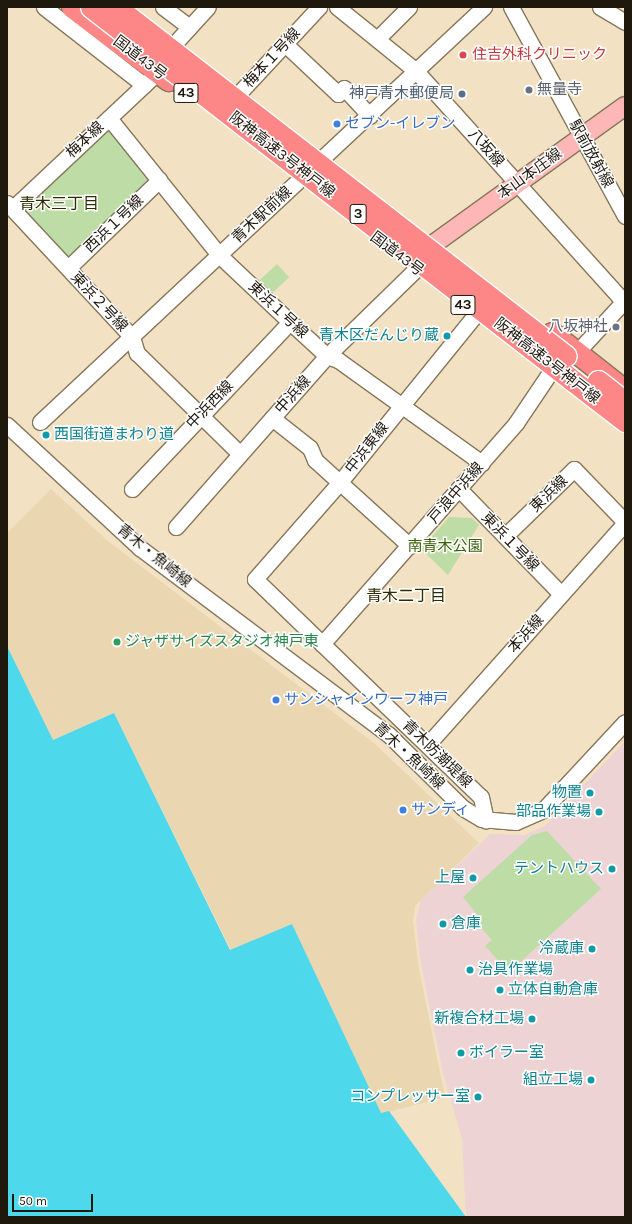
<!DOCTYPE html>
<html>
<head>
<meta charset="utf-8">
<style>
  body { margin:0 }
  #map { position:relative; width:632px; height:1224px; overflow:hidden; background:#f2e2c3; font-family:Karla,"Noto Sans JP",sans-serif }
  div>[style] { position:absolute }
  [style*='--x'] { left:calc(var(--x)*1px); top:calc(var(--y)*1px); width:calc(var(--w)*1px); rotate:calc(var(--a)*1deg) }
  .built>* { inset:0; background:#ead6b0 }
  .industrial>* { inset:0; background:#eed3d4 }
  .green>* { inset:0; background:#bedda6; transform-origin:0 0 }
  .water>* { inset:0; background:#4dd8ec }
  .roads { filter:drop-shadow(1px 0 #86775b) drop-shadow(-1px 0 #86775b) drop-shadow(0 1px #86775b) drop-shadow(0 -1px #86775b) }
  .minor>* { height:15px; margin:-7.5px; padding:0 7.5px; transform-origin:7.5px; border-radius:7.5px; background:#fff }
  .major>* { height:18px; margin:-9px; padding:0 9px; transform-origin:9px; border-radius:9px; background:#fdb7b6 }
  .highway>* { height:21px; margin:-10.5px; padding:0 10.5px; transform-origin:10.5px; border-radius:10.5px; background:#fc8786 }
  .bridges { filter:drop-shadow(1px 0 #fff) drop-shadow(-1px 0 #fff) drop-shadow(0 1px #fff) drop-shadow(0 -1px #fff) }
  .highway-bridge>* { height:21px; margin:-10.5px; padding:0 10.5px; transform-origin:10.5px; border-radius:10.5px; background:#fc8786 }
  .dots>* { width:11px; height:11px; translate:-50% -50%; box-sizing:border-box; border:2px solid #fff; border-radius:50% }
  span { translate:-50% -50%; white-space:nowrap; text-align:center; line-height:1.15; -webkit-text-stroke:3px #fff; paint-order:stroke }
  .shield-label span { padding:1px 3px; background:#fff; border:1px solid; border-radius:3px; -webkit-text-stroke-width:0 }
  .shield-label { font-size:14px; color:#1e180d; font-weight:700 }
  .health-label { font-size:15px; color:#be3a42 }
  .left { translate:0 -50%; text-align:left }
  .street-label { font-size:15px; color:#1e180d }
  .worship-label { font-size:15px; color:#5b616d }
  .right { translate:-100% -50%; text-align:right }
  .service-label { font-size:15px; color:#4e5e75 }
  .shop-label { font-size:15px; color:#366cbe }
  .culture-label { font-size:15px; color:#0d838f }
  .park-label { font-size:15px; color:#3a6106 }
  .leisure-label { font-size:15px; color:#27864d }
  .neighbourhood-label { font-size:16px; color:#2e2c01 }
  .frame { position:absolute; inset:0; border:8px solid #1e180d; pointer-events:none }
  .scale { position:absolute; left:12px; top:1194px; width:81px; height:18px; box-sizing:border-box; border:2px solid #1e180d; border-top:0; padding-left:5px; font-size:12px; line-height:14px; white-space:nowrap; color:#1e180d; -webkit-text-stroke:3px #fff; paint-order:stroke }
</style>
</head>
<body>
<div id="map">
  <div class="built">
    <i style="clip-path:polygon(51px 489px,109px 542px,375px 744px,479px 843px,415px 906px,413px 921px,419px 969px,445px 1097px,381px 1114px,292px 924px,231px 950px,114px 713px,53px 740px,7px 646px,7px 533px)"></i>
  </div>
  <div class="industrial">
    <i style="clip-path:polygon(625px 741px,625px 1217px,466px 1217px,462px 1139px,442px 1069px,420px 959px,416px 920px,421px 900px,490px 834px,524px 835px,545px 826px)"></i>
  </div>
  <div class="green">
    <i style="clip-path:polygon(108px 126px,148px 177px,148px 185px,72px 258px,64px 257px,26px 216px,26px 203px)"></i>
    <i style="left:277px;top:264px;width:18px;height:28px;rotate:47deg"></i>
    <i style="clip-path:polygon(449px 517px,472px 518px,479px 525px,448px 575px,421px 549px)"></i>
    <i style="clip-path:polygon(547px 831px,601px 889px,517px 965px,514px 963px,507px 970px,485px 946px,492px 940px,475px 921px,479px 917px,463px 897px,532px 835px)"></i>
  </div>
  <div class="water">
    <i style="clip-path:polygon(7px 646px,53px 740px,114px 713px,230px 950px,292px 924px,381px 1113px,389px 1111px,466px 1217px,7px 1217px)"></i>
  </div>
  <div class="roads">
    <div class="minor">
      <i style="--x:44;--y:7;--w:127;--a:38"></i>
      <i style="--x:163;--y:7;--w:31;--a:37"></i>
      <i style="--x:337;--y:7;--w:102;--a:39"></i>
      <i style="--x:416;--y:71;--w:309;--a:48"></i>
      <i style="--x:511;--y:7;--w:238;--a:61.4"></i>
      <i style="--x:600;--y:7;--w:29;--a:31"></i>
      <i style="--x:378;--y:38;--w:44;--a:-45"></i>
      <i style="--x:176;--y:42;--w:47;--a:-47.6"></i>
      <i style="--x:285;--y:44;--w:73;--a:43.3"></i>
      <i style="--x:338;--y:94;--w:8;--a:-45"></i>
      <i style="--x:344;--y:88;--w:38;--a:47"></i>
      <i style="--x:241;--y:91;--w:115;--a:-47.1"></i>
      <i style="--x:109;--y:118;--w:176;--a:51.2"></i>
      <i style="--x:219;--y:255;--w:98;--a:43.3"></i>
      <i style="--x:290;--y:322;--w:50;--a:42.6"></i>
      <i style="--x:327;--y:356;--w:12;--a:20"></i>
      <i style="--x:338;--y:360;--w:177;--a:35.6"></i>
      <i style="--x:7;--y:203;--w:183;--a:47"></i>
      <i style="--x:132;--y:337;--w:17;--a:73"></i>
      <i style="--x:137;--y:353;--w:143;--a:44.4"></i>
      <i style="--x:13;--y:208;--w:199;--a:-43.2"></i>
      <i style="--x:68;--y:268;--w:127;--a:-44"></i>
      <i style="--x:476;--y:314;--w:216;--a:129"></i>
      <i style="--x:340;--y:482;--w:129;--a:131.2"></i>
      <i style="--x:255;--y:579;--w:314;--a:44"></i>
      <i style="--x:481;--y:797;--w:24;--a:78"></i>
      <i style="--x:577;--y:352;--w:71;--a:-47.3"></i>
      <i style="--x:272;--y:418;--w:48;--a:38.3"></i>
      <i style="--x:310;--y:448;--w:13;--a:67"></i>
      <i style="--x:315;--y:460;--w:128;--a:42.2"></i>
      <i style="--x:40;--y:422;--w:608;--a:-43.07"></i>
      <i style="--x:7;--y:425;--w:181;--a:42.8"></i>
      <i style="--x:140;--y:548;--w:311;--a:36.9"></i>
      <i style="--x:389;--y:735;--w:104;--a:44.6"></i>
      <i style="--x:463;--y:808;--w:21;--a:31"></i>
      <i style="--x:481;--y:819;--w:35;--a:5"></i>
      <i style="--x:516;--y:822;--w:30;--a:-24"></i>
      <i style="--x:543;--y:810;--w:120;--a:-47"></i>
      <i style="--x:132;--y:489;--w:230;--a:-46.6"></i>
      <i style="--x:459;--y:489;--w:146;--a:45.8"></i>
      <i style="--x:176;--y:527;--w:228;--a:-48.6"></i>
      <i style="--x:327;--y:356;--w:124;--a:-44.3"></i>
      <i style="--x:505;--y:536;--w:96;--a:-44.2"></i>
      <i style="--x:574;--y:469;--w:74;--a:46.1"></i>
      <i style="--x:322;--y:644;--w:294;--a:-48.7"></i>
      <i style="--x:516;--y:423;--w:63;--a:-56.1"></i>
      <i style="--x:428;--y:744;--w:296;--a:-48.3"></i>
    </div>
    <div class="major">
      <i style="--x:435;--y:243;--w:234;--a:-35.8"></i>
    </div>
    <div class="highway">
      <i style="--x:72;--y:7;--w:121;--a:37.2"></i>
      <i style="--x:552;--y:333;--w:90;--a:38.3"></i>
    </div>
  </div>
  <div class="bridges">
    <div class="highway-bridge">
      <i style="--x:91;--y:7;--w:676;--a:37.79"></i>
      <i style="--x:116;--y:7;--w:569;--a:37.8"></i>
      <i style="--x:598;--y:381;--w:34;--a:38"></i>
    </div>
  </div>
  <div class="dots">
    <i style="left:463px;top:55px;background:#e0444e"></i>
    <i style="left:529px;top:90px;background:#6b7280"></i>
    <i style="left:462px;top:94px;background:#5c6f8a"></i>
    <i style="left:337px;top:124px;background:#3f7fe0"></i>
    <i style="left:616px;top:327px;background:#6b7280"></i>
    <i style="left:447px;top:336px;background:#0f9aa8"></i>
    <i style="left:46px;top:435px;background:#0f9aa8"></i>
    <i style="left:117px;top:642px;background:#2e9e5b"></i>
    <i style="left:276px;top:700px;background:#3f7fe0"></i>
    <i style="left:590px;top:793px;background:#0f9aa8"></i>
    <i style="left:403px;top:810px;background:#3f7fe0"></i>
    <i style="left:599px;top:812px;background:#0f9aa8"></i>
    <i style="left:612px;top:869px;background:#0f9aa8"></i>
    <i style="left:473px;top:878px;background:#0f9aa8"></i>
    <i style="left:443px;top:924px;background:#0f9aa8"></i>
    <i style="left:592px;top:949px;background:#0f9aa8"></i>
    <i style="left:470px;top:970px;background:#0f9aa8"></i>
    <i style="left:500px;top:990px;background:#0f9aa8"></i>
    <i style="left:532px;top:1019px;background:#0f9aa8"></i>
    <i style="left:461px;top:1053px;background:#0f9aa8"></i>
    <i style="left:591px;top:1080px;background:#0f9aa8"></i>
    <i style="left:478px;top:1097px;background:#0f9aa8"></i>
  </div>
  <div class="shield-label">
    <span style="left:186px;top:93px">43</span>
    <span style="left:358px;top:214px">3</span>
    <span style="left:463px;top:305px">43</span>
  </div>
  <div class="health-label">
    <span class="left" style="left:472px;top:55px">住吉外科クリニック</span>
  </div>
  <div class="street-label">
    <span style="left:140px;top:58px;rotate:37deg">国道43号</span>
    <span style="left:272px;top:58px;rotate:-47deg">梅本１号線</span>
    <span style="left:85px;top:140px;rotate:-43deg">梅本線</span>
    <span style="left:486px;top:148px;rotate:48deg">八坂線</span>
    <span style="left:591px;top:154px;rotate:61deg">駅前放射線</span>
    <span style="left:282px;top:155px;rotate:38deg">阪神高速3号神戸線</span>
    <span style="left:530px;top:174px;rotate:-36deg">本山本庄線</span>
    <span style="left:262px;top:215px;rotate:-43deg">青木駅前線</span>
    <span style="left:114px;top:224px;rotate:-44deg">西浜１号線</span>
    <span style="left:397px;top:254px;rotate:37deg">国道43号</span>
    <span style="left:99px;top:302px;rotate:47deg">東浜２号線</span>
    <span style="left:278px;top:310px;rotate:43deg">東浜１号線</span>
    <span style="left:547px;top:361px;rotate:38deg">阪神高速3号神戸線</span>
    <span style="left:293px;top:395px;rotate:-48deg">中浜線</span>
    <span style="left:210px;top:405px;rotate:-46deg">中浜西線</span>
    <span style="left:367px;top:448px;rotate:-52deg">中浜東線</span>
    <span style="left:456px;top:493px;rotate:-49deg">戸浪中浜線</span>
    <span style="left:549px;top:494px;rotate:-44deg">東浜線</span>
    <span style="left:510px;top:542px;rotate:46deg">東浜１号線</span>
    <span style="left:154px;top:556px;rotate:39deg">青木・魚崎線</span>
    <span style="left:526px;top:634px;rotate:-48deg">本浜線</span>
    <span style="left:437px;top:754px;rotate:44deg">青木防潮堤線</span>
    <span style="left:409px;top:756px;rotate:43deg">青木・魚崎線</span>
  </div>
  <div class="worship-label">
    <span class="left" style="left:537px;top:90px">無量寺</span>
    <span class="right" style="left:608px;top:327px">八坂神社</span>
  </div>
  <div class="service-label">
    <span class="right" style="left:454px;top:94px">神戸青木郵便局</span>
  </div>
  <div class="shop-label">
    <span class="left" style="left:345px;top:124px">セブン-イレブン</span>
    <span class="left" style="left:284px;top:700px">サンシャインワーフ神戸</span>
    <span class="left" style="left:411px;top:810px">サンディ</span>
  </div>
  <div class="culture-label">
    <span class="right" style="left:439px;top:336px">青木区だんじり蔵</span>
    <span class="left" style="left:54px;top:435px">西国街道まわり道</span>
    <span class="right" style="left:582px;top:793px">物置</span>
    <span class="right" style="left:591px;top:812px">部品作業場</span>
    <span class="right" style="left:604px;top:869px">テントハウス</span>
    <span class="right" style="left:465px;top:878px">上屋</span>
    <span class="left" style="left:451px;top:924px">倉庫</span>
    <span class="right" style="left:584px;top:949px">冷蔵庫</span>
    <span class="left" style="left:478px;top:970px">治具作業場</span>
    <span class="left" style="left:508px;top:990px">立体自動倉庫</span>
    <span class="right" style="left:524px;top:1019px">新複合材工場</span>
    <span class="left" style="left:469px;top:1053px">ボイラー室</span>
    <span class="right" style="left:583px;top:1080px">組立工場</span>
    <span class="right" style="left:470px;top:1097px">コンプレッサー室</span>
  </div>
  <div class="park-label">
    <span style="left:445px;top:547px">南青木公園</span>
  </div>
  <div class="leisure-label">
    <span class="left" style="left:125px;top:642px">ジャザサイズスタジオ神戸東</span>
  </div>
  <div class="neighbourhood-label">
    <span style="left:59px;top:204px">青木三丁目</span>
    <span style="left:406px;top:596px">青木二丁目</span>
  </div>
  <div class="frame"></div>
  <div class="scale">50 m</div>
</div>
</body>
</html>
